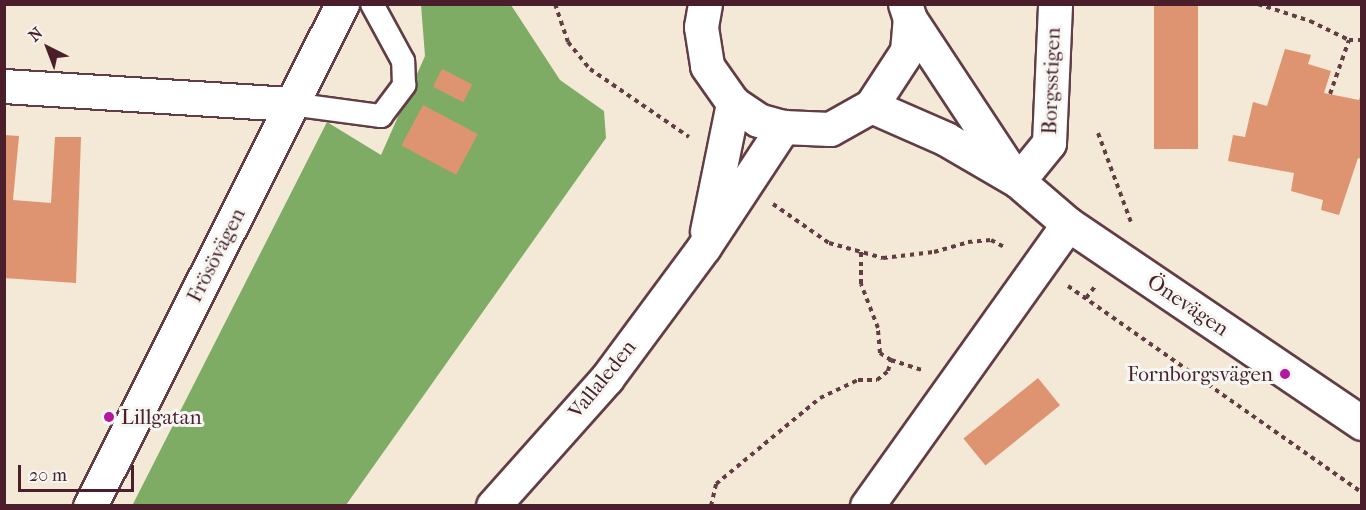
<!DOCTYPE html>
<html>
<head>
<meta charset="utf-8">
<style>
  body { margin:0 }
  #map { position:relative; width:1366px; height:510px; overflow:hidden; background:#f3e9d6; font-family:"IM FELL French Canon",serif }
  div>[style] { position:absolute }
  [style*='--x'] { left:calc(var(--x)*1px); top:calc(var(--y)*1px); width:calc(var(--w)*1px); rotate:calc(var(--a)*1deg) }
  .forest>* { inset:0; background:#7eac65 }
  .building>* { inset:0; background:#de9470; transform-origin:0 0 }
  .path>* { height:4px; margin-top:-2px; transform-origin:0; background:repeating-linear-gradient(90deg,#633d45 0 4.5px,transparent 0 9px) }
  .roads { filter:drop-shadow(2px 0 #633d45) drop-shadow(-2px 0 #633d45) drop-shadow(0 2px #633d45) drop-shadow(0 -2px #633d45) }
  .service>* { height:22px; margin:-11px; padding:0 11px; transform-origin:11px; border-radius:11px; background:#fff }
  .minor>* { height:33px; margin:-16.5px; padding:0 16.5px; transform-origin:16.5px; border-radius:16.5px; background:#fff }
  .tertiary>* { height:33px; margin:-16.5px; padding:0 16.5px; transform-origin:16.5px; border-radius:16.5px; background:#fff }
  .secondary>* { height:33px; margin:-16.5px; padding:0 16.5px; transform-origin:16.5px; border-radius:16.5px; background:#fff }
  .dots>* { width:16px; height:16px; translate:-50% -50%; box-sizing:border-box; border:3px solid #f6f6f2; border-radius:50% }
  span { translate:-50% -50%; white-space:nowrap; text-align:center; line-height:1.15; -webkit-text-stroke:6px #f6f6f2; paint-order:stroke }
  .street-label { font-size:21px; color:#4a1f2b }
  .poi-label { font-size:21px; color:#4a1f2b }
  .right { translate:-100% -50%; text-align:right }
  .left { translate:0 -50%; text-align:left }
  .frame { position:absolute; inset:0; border:6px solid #4a1f2b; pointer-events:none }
  .north { position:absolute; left:18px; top:18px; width:60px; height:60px; -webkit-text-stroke:4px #f6f6f2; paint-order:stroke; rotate:318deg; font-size:16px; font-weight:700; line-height:24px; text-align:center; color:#4a1f2b }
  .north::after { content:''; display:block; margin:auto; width:21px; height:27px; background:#4a1f2b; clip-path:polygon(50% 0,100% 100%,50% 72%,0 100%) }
  .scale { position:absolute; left:18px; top:465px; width:116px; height:27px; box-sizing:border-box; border:3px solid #4a1f2b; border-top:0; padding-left:8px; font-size:18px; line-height:21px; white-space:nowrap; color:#4a1f2b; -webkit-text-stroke:4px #f6f6f2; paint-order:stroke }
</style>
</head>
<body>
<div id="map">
  <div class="forest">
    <i style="clip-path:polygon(421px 5px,511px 5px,560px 80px,604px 111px,606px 138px,346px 505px,132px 506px,327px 122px,381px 155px,425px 56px)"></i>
  </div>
  <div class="building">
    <i style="left:1154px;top:4px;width:44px;height:145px"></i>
    <i style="clip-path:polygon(1285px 49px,1311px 55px,1308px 64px,1331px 71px,1324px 93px,1359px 100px,1362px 91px,1362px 159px,1358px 158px,1339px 215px,1321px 210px,1323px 200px,1291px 191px,1294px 173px,1228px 161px,1233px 135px,1245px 137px,1253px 102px,1267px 106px)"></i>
    <i style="left:442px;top:69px;width:34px;height:20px;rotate:27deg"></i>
    <i style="left:423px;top:105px;width:62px;height:46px;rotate:28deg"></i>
    <i style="clip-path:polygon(4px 135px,19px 136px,13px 200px,51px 203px,55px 137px,81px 137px,76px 283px,4px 278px)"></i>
    <i style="left:1038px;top:378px;width:35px;height:96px;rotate:51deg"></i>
  </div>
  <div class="path">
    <i style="--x:555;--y:4;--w:40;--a:71.1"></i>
    <i style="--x:568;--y:42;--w:35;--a:51"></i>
    <i style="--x:590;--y:69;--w:120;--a:34.5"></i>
    <i style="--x:1258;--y:4;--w:55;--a:18.1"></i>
    <i style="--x:1310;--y:21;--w:43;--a:26"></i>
    <i style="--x:1349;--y:40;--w:13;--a:0"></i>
    <i style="--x:1330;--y:94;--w:57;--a:-70.6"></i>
    <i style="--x:1098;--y:133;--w:95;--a:69.7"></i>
    <i style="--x:773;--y:204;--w:68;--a:34.9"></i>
    <i style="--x:829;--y:243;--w:56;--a:15.5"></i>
    <i style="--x:883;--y:258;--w:51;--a:-6.7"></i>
    <i style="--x:934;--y:252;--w:35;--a:-16"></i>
    <i style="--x:968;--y:242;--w:23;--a:-5"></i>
    <i style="--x:991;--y:240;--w:17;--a:28"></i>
    <i style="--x:1068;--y:286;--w:360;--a:35.1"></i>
    <i style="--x:1086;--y:298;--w:16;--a:-52"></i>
    <i style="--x:891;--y:360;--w:32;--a:18"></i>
    <i style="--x:711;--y:506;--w:23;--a:-77"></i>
    <i style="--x:716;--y:484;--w:135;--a:-39.6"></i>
    <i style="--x:820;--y:398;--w:42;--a:-25.3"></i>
    <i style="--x:858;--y:380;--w:19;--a:0"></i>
    <i style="--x:877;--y:380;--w:14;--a:-39"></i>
    <i style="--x:888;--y:371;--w:11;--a:-75"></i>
    <i style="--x:891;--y:360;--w:13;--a:-148"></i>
    <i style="--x:880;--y:353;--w:25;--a:-95"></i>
    <i style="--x:878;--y:328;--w:47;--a:-111.1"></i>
    <i style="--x:861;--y:284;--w:32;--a:-90"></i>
  </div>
  <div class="roads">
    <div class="service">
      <i style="--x:291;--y:104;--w:91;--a:7.6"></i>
      <i style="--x:381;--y:116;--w:39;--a:-53"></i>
      <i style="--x:404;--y:85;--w:24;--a:-92"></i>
      <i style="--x:403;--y:61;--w:65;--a:-118.5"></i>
    </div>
    <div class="minor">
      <i style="--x:4;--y:86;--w:288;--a:3.6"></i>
      <i style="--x:1018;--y:181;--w:49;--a:-50.8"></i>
      <i style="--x:1049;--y:143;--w:139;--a:-87.5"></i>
      <i style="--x:90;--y:506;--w:562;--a:-63.34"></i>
      <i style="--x:867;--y:506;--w:346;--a:-54.5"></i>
    </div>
    <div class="tertiary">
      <i style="--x:910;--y:19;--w:187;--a:56.6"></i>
      <i style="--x:871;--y:106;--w:82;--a:23.7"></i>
      <i style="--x:946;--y:139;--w:83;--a:30.3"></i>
      <i style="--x:1018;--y:181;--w:66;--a:40.7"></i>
      <i style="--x:1068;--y:224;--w:355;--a:34.1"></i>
    </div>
    <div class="secondary">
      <i style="--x:705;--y:4;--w:23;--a:100"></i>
      <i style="--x:701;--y:27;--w:39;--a:81"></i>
      <i style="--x:707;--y:66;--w:45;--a:54.9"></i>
      <i style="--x:733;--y:103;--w:30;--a:34"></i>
      <i style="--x:758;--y:120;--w:26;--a:16"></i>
      <i style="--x:783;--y:127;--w:47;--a:2.4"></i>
      <i style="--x:830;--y:129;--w:47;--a:-29.3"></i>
      <i style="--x:871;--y:106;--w:66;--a:-56.8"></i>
      <i style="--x:907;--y:51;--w:32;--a:-85"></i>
      <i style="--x:910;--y:19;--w:16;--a:-108"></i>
      <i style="--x:707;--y:231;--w:131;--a:-78.5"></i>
      <i style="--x:493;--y:506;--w:171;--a:-48.3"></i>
      <i style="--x:607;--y:378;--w:163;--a:-53.5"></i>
      <i style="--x:704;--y:247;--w:144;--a:-56.6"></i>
    </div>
  </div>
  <div class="dots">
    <i style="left:1285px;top:374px;background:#b5179e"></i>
    <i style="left:109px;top:417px;background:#b5179e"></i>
  </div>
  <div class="street-label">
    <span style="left:1051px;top:81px;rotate:-88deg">Borgsstigen</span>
    <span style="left:216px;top:255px;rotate:-63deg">Frösövägen</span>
    <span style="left:1188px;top:305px;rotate:34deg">Önevägen</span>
    <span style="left:602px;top:379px;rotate:-51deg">Vallaleden</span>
  </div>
  <div class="poi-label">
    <span class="right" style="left:1273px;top:374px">Fornborgsvägen</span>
    <span class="left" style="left:121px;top:417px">Lillgatan</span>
  </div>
  <div class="frame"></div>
  <div class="north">N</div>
  <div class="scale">20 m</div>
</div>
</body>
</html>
